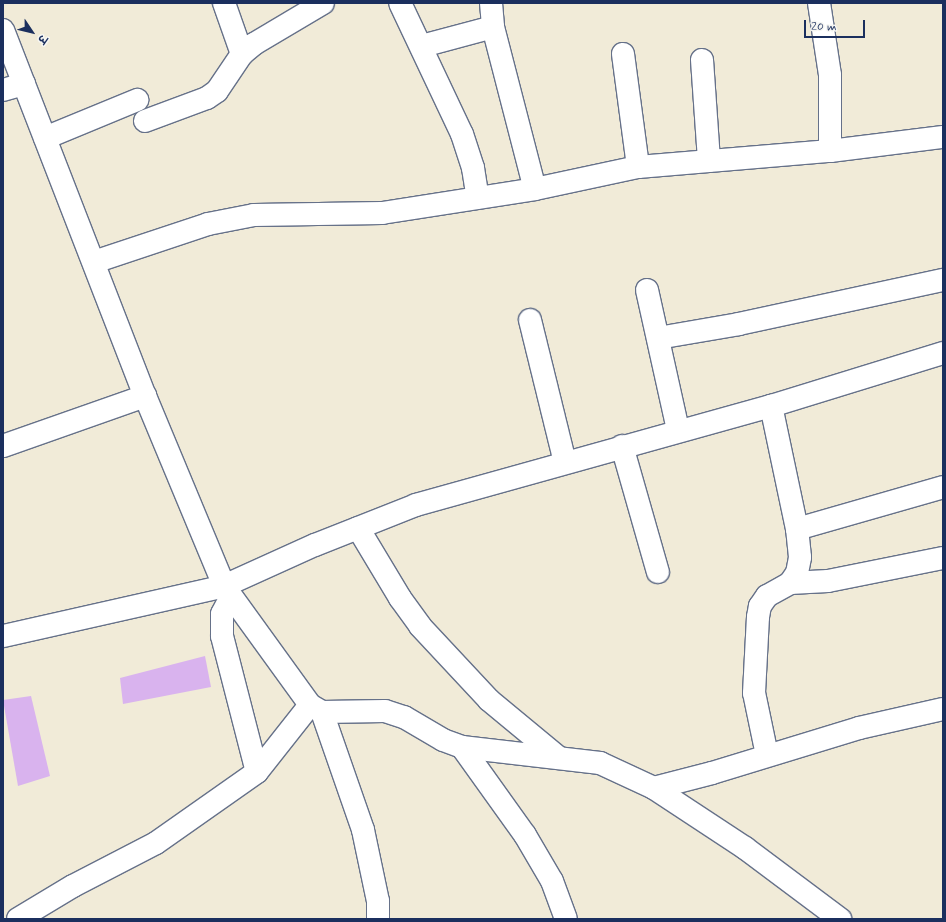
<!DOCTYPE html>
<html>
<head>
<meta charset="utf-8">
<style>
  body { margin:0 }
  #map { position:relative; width:946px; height:922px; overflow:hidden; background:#f1ebd8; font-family:Mynerve,"Playpen Sans Deva",sans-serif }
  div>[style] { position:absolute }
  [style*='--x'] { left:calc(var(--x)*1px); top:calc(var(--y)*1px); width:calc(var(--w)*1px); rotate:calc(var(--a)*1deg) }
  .building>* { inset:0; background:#d9b3ee }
  .roads { filter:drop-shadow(1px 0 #667189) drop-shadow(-1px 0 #667189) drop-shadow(0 1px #667189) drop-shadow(0 -1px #667189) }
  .street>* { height:22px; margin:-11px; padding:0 11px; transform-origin:11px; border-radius:11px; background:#fff }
  .secondary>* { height:22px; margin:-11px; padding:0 11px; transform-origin:11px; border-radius:11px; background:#fff }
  span { translate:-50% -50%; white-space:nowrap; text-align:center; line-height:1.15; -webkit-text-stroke:3px #f6f6f2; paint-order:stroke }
  .frame { position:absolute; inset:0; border:4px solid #1b2f5e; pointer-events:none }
  .north { position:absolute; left:12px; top:12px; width:40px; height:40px; -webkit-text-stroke:3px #f6f6f2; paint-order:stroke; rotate:125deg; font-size:11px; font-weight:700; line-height:16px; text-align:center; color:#1b2f5e }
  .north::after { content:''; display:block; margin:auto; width:14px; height:18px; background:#1b2f5e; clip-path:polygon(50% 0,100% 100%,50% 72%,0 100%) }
  .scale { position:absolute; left:804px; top:20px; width:61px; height:18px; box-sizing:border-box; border:2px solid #1b2f5e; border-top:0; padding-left:5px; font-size:12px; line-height:14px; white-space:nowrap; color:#1b2f5e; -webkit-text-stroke:3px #f6f6f2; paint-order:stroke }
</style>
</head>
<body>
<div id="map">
  <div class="building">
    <i style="clip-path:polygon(205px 656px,211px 687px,123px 704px,120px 678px)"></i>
    <i style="clip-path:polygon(31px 696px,50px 776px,18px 786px,3px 700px)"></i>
  </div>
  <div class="roads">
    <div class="street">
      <i style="--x:224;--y:3;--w:54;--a:70.6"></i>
      <i style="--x:400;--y:3;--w:145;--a:64.7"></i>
      <i style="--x:462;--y:134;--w:36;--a:72"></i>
      <i style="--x:473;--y:168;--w:30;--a:81"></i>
      <i style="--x:491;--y:3;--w:24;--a:85"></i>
      <i style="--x:493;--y:27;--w:167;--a:75.5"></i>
      <i style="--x:819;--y:3;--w:73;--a:81.3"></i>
      <i style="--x:830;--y:75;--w:76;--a:90"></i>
      <i style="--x:422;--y:46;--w:73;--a:-15"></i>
      <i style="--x:623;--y:54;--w:114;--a:82.4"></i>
      <i style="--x:702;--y:60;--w:101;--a:86"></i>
      <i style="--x:3;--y:90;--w:22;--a:-16"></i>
      <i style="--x:145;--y:121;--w:66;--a:-20.4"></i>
      <i style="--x:207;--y:98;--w:12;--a:-35"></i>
      <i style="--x:217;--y:91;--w:45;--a:-56"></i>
      <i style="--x:242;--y:54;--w:16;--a:-40"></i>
      <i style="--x:254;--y:44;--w:80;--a:-30.7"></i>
      <i style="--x:45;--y:138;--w:100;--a:-22.4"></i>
      <i style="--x:94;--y:262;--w:120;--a:-18.4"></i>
      <i style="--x:208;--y:224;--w:47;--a:-11.1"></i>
      <i style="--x:254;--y:215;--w:128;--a:-0.9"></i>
      <i style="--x:382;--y:213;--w:155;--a:-8.9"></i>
      <i style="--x:535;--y:189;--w:105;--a:-12.1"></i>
      <i style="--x:638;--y:167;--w:193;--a:-4.8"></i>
      <i style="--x:830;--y:151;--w:114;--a:-7.1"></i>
      <i style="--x:647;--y:290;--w:143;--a:77.5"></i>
      <i style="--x:530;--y:320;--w:146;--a:76.2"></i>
      <i style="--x:658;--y:338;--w:82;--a:-9.8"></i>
      <i style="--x:739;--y:324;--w:209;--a:-12.2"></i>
      <i style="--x:3;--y:446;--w:151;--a:-19.4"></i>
      <i style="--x:622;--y:446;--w:131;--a:74.1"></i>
      <i style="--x:358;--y:528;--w:82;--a:59"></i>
      <i style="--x:400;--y:598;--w:34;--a:54"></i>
      <i style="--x:420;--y:626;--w:101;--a:47"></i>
      <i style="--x:489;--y:700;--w:91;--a:39.6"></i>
      <i style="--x:797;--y:529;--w:152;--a:-16"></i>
      <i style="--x:790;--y:583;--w:38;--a:-3"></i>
      <i style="--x:828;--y:581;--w:117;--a:-11.3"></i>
      <i style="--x:231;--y:597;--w:19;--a:118"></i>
      <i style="--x:222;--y:614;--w:22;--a:90"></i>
      <i style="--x:222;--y:636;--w:140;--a:75.6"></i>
      <i style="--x:3;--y:636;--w:227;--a:-12.7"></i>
      <i style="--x:224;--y:586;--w:100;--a:-24.3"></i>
      <i style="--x:315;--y:545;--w:109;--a:-21.6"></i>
      <i style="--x:416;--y:505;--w:369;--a:-15.6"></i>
      <i style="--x:771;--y:406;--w:180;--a:-17.1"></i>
      <i style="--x:322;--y:712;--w:125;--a:70.8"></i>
      <i style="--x:363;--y:830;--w:73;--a:78.1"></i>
      <i style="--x:378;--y:901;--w:18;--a:90"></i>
      <i style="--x:462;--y:747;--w:108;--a:54.4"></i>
      <i style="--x:525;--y:835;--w:53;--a:59.6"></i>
      <i style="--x:552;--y:881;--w:40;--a:69.8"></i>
      <i style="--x:767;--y:755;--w:63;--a:-101.8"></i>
      <i style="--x:754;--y:693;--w:76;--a:-87"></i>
      <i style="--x:758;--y:617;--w:11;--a:-80"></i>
      <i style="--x:760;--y:606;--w:12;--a:-55"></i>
      <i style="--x:767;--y:596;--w:26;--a:-29"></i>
      <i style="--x:790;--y:583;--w:12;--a:-55"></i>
      <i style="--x:797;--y:573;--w:16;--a:-79"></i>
      <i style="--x:800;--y:557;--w:28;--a:-96"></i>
      <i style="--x:797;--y:529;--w:126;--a:-101.9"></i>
      <i style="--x:654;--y:788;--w:60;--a:-14.5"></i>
      <i style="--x:712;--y:773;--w:154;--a:-17"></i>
      <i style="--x:859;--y:728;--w:86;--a:-12.7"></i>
      <i style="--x:18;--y:919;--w:64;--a:-31"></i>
      <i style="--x:73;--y:886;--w:93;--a:-27.4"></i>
      <i style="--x:156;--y:843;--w:123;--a:-35.1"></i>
      <i style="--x:257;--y:772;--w:85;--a:-51.7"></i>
    </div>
    <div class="secondary">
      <i style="--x:3;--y:30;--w:393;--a:68.8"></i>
      <i style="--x:145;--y:396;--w:206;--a:67.4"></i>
      <i style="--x:224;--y:586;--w:147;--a:54.1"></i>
      <i style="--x:310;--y:705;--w:14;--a:30"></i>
      <i style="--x:322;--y:712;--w:63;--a:-0.9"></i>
      <i style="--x:385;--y:711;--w:20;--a:18"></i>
      <i style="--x:404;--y:717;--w:45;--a:30.5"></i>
      <i style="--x:443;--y:740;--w:20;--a:20"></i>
      <i style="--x:462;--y:747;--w:139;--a:6.6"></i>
      <i style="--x:600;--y:763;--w:60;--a:24.8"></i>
      <i style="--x:654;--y:788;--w:109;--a:33.4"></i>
      <i style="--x:745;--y:848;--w:119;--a:36.8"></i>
    </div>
  </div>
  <div class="frame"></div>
  <div class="north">उ</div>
  <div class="scale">20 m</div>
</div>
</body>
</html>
